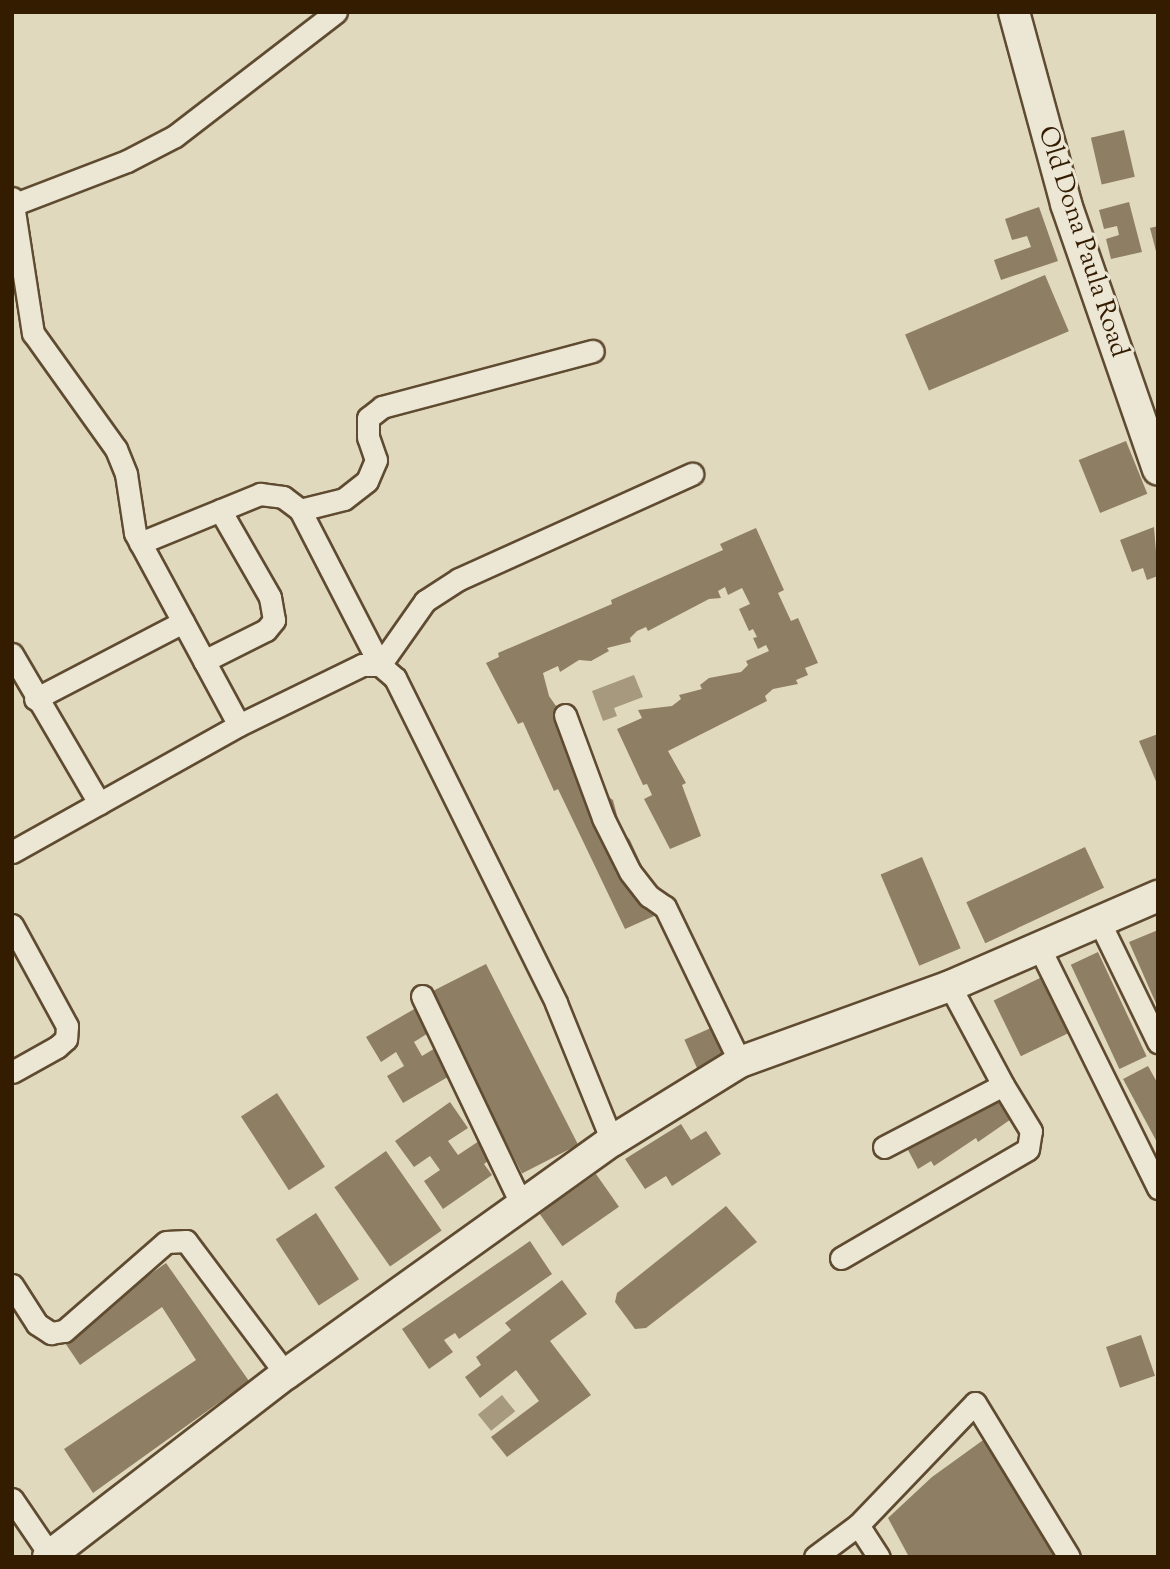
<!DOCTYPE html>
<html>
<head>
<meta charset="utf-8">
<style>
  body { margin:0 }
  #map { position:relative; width:1170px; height:1569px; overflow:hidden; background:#e1d9be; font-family:"Sorts Mill Goudy",serif }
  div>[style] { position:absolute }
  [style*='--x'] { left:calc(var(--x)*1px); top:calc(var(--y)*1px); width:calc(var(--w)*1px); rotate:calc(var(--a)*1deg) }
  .water>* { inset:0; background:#a6997d; transform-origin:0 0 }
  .building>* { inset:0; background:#8e7e63; transform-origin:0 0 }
  .roads { filter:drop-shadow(2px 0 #5f4b30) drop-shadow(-2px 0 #5f4b30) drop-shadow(0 2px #5f4b30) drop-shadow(0 -2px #5f4b30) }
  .minor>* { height:21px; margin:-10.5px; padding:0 10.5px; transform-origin:10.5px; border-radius:10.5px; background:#ece6d5 }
  .secondary>* { height:30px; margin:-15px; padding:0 15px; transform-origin:15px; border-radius:15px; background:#ece6d5 }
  span { translate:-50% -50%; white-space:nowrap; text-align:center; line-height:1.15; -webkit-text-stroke:6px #ece6d5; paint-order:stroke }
  .street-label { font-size:26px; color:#341c00 }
  .frame { position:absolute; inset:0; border:14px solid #341c00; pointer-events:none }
</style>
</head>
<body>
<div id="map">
  <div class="water">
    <i style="clip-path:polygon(634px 675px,643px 697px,614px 708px,617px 716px,603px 721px,592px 691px)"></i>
    <i style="left:502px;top:1395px;width:21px;height:31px;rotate:51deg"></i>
  </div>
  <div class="building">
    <i style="left:1124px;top:130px;width:48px;height:34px;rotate:77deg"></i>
    <i style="clip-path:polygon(1129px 202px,1142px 252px,1111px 259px,1106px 239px,1119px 235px,1117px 226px,1104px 229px,1099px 210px)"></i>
    <i style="clip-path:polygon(1039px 207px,1058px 261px,1001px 280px,994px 260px,1031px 247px,1027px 236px,1012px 240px,1005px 219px)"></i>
    <i style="clip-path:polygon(1158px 226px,1158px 255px,1157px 255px,1150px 228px)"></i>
    <i style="left:1045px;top:275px;width:61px;height:152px;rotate:67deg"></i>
    <i style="left:1126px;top:441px;width:57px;height:51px;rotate:68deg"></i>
    <i style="clip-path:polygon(1154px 527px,1158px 576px,1147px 580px,1143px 568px,1132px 572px,1120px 540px)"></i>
    <i style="clip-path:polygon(756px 528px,784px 590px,778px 593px,791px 621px,798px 618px,818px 663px,805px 668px,808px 675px,796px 680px,798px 684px,773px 689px,765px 696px,767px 701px,668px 751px,686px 783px,682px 785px,701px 836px,670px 849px,644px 799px,652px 795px,647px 784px,643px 785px,617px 729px,642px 718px,638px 710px,672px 706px,681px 699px,679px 695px,702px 689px,700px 685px,709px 678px,741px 672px,748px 665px,746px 661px,769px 651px,766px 645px,758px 649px,753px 638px,757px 637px,753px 629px,749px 631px,739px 609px,750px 604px,742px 588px,728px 595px,725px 587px,718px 591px,721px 598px,709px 599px,648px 631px,646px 627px,637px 631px,630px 638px,631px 642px,607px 648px,609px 651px,591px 661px,579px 660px,560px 672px,558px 666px,543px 673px,549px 696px,556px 706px,560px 704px,604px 794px,613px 800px,619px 823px,616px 824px,630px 840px,663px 912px,625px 929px,558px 789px,554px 791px,523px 722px,518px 724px,486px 663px,499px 657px,498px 653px,612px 604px,611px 600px,723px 550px,720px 544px)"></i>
    <i style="clip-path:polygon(1158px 734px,1158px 786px,1139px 741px)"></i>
    <i style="left:1085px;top:847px;width:45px;height:131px;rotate:65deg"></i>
    <i style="left:922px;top:857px;width:99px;height:45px;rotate:67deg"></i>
    <i style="clip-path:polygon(1158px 930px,1158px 1008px,1129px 942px)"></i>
    <i style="left:1098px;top:952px;width:115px;height:30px;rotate:65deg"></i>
    <i style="left:486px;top:964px;width:203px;height:63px;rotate:63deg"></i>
    <i style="left:1044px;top:976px;width:62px;height:56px;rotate:64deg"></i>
    <i style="clip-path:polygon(416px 1008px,430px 1032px,414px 1042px,422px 1056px,437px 1047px,453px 1074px,403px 1103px,387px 1076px,404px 1066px,396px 1052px,381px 1062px,366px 1037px)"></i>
    <i style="left:731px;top:1019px;width:32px;height:51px;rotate:66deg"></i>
    <i style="clip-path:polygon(1148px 1066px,1158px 1084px,1158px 1144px,1123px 1079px)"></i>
    <i style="left:277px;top:1093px;width:88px;height:43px;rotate:57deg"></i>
    <i style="clip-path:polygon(998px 1093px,1017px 1115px,978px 1142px,976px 1138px,934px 1166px,931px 1161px,918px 1169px,907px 1148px)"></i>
    <i style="clip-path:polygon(450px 1102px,468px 1128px,448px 1141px,458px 1155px,482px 1139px,495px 1156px,484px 1164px,492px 1175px,443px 1209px,424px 1181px,440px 1170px,430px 1156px,414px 1167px,395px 1141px)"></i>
    <i style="clip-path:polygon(681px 1124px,691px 1140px,706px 1131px,721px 1154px,672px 1186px,666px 1176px,645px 1189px,625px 1159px)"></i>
    <i style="left:386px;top:1151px;width:97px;height:63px;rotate:55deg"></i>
    <i style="left:596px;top:1174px;width:40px;height:69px;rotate:55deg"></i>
    <i style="clip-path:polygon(726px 1206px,757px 1242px,646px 1328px,635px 1329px,615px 1302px,617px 1293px)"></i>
    <i style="left:316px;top:1213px;width:79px;height:48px;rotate:57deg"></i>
    <i style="clip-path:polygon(530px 1241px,552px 1274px,459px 1339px,455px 1333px,444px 1340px,453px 1352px,429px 1369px,402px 1329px)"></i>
    <i style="clip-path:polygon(166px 1263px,249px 1381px,93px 1493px,64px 1449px,196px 1360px,162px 1307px,80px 1365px,61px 1337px)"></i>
    <i style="clip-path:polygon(562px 1280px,587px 1314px,550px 1341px,591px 1395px,507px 1457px,491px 1437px,539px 1401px,516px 1370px,480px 1398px,465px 1377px,481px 1365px,476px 1357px,511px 1330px,505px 1323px)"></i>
    <i style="left:1141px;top:1335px;width:43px;height:37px;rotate:71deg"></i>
    <i style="clip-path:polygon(986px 1438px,1057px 1557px,909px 1557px,888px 1518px,932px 1477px)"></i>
  </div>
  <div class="roads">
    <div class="minor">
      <i style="--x:12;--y:198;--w:137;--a:81.2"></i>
      <i style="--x:33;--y:333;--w:143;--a:54.4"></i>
      <i style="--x:116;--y:449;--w:27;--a:68"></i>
      <i style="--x:126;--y:474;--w:60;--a:81.3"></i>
      <i style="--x:135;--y:533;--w:218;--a:61.6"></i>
      <i style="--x:239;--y:725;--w:137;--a:-26"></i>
      <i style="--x:362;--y:665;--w:18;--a:0"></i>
      <i style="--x:380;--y:665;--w:20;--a:41"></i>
      <i style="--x:395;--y:678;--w:363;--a:63.6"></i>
      <i style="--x:556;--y:1003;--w:149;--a:67.9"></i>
      <i style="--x:15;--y:204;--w:120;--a:-21"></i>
      <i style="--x:127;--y:161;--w:54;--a:-27.5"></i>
      <i style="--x:175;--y:136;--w:203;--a:-37.6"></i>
      <i style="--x:300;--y:510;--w:45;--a:-14"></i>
      <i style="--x:344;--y:499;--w:29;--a:-38"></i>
      <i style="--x:367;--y:481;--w:23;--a:-67"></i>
      <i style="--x:376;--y:460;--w:24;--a:-109"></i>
      <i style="--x:368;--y:437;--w:19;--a:-90"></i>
      <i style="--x:368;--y:418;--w:18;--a:-38"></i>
      <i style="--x:382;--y:407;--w:218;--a:-14.9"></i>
      <i style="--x:140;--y:543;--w:130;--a:-22.2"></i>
      <i style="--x:260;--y:494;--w:23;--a:7"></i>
      <i style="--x:283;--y:497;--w:21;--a:37"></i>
      <i style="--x:300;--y:510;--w:174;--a:62.7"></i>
      <i style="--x:380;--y:665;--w:78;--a:-54.9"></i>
      <i style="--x:425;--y:601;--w:40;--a:-32.9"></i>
      <i style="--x:459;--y:579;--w:256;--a:-24.3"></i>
      <i style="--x:12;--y:654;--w:173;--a:59.7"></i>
      <i style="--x:204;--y:661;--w:69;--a:-26.6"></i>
      <i style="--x:266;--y:630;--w:13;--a:-51"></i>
      <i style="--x:274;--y:620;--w:23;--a:-100"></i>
      <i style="--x:270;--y:597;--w:100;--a:-119.9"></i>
      <i style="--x:35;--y:699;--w:167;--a:-27.5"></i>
      <i style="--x:565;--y:715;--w:110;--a:69.7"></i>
      <i style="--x:603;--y:818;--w:60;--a:63.4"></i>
      <i style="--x:630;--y:872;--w:31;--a:52"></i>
      <i style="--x:649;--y:896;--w:19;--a:35"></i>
      <i style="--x:665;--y:907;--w:172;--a:64.2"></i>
      <i style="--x:12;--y:852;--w:260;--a:-29.2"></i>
      <i style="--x:1099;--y:921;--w:135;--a:64"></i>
      <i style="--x:12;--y:925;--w:115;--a:61.4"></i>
      <i style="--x:67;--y:1026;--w:13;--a:94"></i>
      <i style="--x:66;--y:1039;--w:12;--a:138"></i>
      <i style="--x:57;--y:1047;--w:51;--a:150.9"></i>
      <i style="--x:1039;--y:947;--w:269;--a:63.7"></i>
      <i style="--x:422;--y:996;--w:233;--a:64.5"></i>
      <i style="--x:884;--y:1147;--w:134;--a:-27.5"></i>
      <i style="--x:1003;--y:1085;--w:112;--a:-118.2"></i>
      <i style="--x:841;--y:1258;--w:216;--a:-30.2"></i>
      <i style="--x:1028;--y:1149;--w:18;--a:-81"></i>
      <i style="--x:1031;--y:1131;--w:54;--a:-121.3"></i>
      <i style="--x:12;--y:1285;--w:46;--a:57.3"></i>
      <i style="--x:37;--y:1324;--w:17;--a:33"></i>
      <i style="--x:51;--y:1333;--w:13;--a:-9"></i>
      <i style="--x:64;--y:1331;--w:135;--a:-41.1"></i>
      <i style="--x:166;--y:1242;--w:20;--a:-3"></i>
      <i style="--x:186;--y:1241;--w:166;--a:53.1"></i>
      <i style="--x:12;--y:1499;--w:68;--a:55.8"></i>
      <i style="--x:858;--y:1525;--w:38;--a:57"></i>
      <i style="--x:815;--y:1557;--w:54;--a:-36.7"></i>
      <i style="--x:858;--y:1525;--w:169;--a:-46.2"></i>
      <i style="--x:975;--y:1403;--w:180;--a:58.6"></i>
    </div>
    <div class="secondary">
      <i style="--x:1014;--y:12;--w:199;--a:74.8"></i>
      <i style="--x:1066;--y:204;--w:281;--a:70.9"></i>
      <i style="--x:48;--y:1557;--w:300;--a:-37.6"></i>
      <i style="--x:286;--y:1374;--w:401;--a:-35.6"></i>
      <i style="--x:612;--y:1141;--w:150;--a:-31.7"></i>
      <i style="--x:740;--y:1062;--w:223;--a:-19.9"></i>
      <i style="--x:950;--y:986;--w:227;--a:-23.4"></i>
    </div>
  </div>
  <div class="street-label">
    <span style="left:1082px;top:242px;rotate:72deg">Old Dona Paula Road</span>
  </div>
  <div class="frame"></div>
</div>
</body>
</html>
